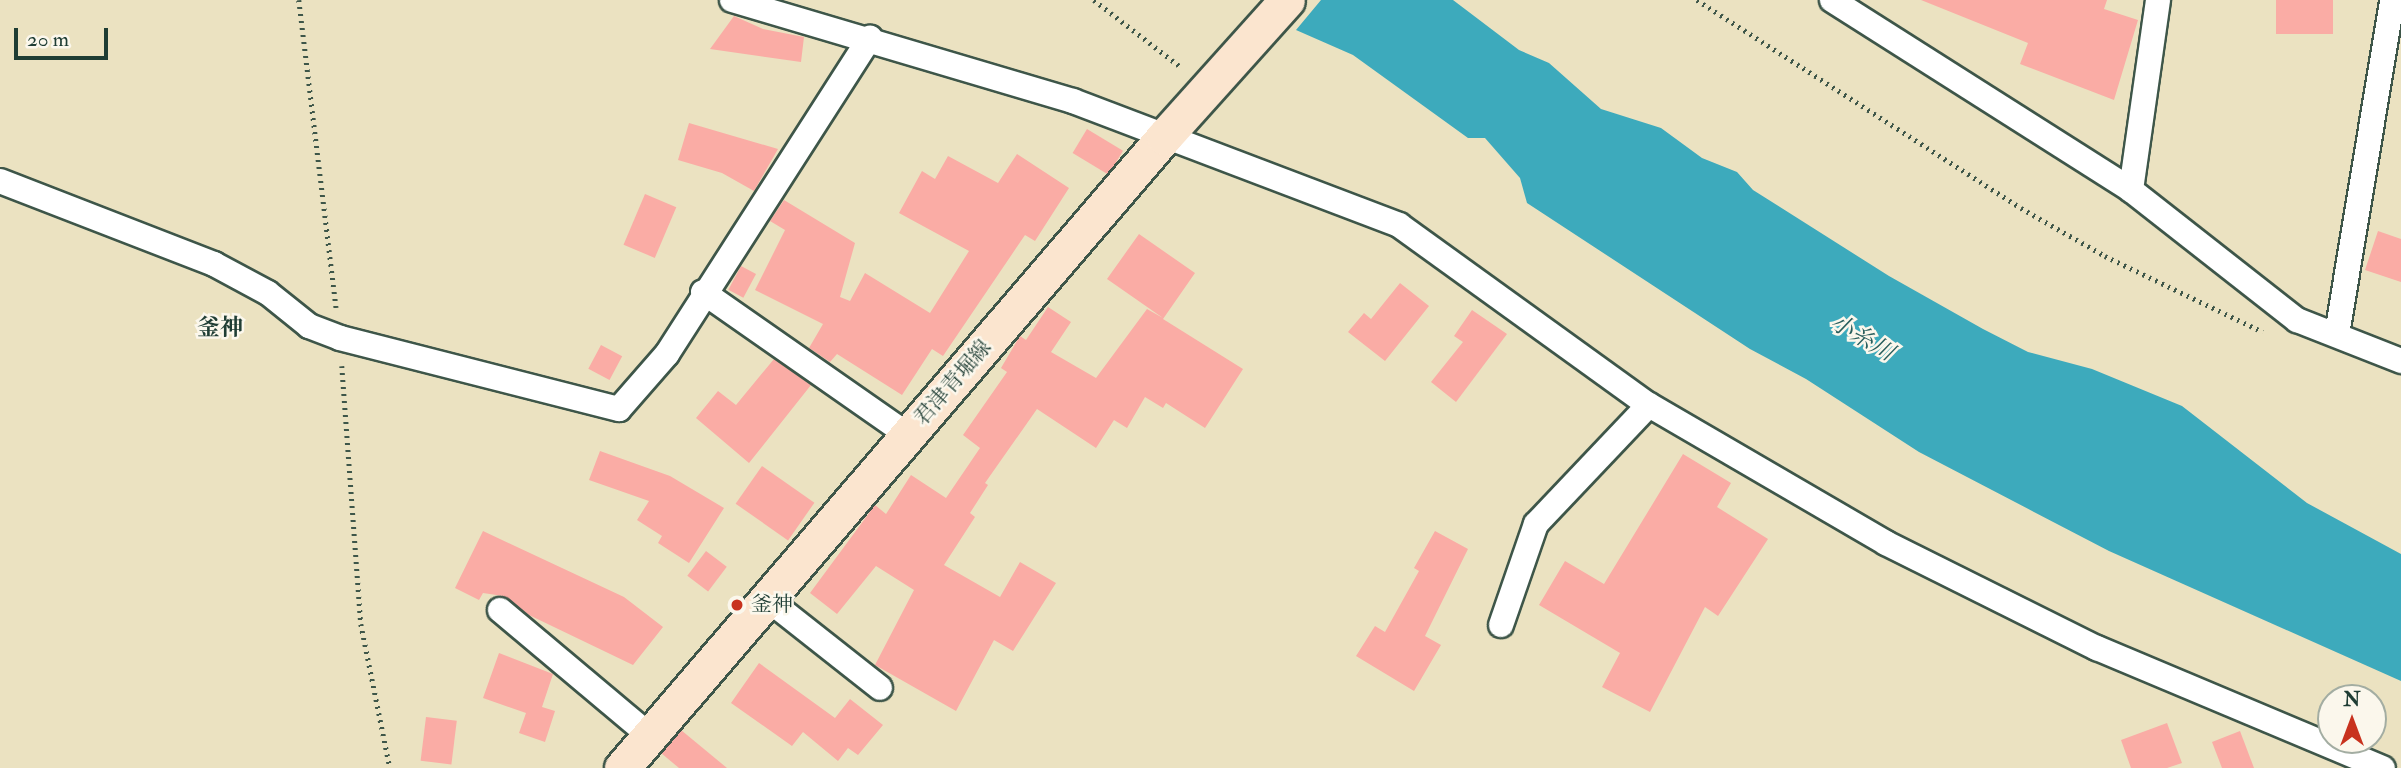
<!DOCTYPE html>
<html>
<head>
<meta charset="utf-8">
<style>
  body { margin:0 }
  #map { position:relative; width:2401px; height:768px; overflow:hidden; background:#ebe2c1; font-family:"IM FELL Double Pica","Noto Serif JP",serif }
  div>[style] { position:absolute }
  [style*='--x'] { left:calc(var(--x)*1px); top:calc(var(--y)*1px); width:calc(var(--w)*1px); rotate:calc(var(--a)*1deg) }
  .water>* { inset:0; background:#3daabc }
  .building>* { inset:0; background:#faaca5; transform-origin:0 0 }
  .path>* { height:4.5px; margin-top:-2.25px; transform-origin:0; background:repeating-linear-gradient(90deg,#3e5649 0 2px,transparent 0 7px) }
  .roads { filter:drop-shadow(2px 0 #3e5649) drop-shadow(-2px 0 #3e5649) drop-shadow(0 2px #3e5649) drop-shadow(0 -2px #3e5649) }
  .street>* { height:24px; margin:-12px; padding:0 12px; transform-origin:12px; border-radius:12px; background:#fff }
  .secondary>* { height:35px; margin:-17.5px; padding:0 17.5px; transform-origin:17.5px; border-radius:17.5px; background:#fbe5cf }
  .dots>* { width:19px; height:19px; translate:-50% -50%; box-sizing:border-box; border:4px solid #fbf7ec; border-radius:50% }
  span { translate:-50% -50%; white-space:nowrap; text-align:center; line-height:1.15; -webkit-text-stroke:5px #fbf7ec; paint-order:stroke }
  .street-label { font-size:21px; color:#1f3d34 }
  .poi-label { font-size:21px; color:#1f3d34 }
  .left { translate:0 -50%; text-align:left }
  .neighbourhood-label { font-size:23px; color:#1f3d34; font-weight:700 }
  .water-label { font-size:23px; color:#285e5d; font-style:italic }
  .north { position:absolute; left:2317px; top:684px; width:70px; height:70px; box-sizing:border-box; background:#fbf7ec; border:2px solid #a3ada2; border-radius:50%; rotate:0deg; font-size:19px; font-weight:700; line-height:28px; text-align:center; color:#1f3d34 }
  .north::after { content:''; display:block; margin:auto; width:24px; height:32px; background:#c8321e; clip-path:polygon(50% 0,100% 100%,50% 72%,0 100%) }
  .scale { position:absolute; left:14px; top:28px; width:94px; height:32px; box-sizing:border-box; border:4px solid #1f3d34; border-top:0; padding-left:9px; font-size:21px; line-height:24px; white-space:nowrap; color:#1f3d34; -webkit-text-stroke:5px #fbf7ec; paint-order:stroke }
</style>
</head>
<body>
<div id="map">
  <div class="water">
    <i style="clip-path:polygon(1321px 0,1453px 0,1519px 50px,1549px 63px,1601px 109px,1661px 128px,1702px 158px,1737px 172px,1753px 190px,1889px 276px,1983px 329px,2028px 352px,2092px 369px,2182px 406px,2307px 503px,2401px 554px,2401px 681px,2109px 551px,1919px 452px,1806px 379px,1750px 349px,1527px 203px,1520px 178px,1485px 138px,1468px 138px,1353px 55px,1296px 30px)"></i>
  </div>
  <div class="building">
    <i style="clip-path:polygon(1921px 0,2107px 0,2104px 9px,2138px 20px,2114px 100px,2020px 64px,2028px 43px)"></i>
    <i style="left:2276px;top:0;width:57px;height:34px"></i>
    <i style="clip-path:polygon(734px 16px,763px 29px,804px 37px,801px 62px,710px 49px)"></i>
    <i style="clip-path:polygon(689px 123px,778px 149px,754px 191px,722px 173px,678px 160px)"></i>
    <i style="left:1087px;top:129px;width:42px;height:28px;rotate:31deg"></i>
    <i style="clip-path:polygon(1017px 154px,1069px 188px,1035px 241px,1025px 235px,943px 356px,932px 349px,902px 395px,837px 354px,830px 362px,809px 348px,823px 324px,755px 290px,785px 230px,770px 221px,784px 200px,855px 243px,840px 297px,850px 301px,865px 273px,930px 313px,969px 251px,899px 213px,922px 171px,935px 179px,948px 156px,998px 183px)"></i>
    <i style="left:645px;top:194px;width:34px;height:55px;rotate:23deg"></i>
    <i style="clip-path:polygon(2378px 231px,2401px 239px,2401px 282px,2365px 270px)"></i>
    <i style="clip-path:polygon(1139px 234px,1195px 273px,1163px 319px,1243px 369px,1205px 428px,1166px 403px,1163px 408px,1145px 397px,1127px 428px,1114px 420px,1096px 448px,1037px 409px,985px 483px,988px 485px,970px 513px,975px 517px,944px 565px,1000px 597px,1020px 562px,1056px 583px,1013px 651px,994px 640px,956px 711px,875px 665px,914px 590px,876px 566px,837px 614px,810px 593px,875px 505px,886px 514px,911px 475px,946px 498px,980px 448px,963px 435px,1007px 372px,1001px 368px,1020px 336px,1026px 340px,1048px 307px,1071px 322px,1051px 352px,1096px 378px,1147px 309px,1163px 318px,1107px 279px)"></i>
    <i style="left:741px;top:266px;width:17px;height:27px;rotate:28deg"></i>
    <i style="clip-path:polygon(1400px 283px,1429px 306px,1385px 361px,1348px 332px,1364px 313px,1371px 319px)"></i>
    <i style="clip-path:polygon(1472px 310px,1507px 334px,1456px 402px,1431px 382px,1463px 342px,1454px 336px)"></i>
    <i style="left:601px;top:345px;width:24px;height:27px;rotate:28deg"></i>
    <i style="clip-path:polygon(774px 359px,811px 385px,749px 463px,696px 418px,718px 391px,736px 405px)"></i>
    <i style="clip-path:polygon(600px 451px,670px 476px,724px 508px,689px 563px,658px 543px,662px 536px,637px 520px,649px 501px,589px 480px)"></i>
    <i style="clip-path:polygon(1683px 454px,1731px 483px,1717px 507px,1768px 539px,1718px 616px,1705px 607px,1650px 712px,1602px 687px,1620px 653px,1539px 605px,1565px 561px,1604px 584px)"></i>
    <i style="left:762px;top:466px;width:64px;height:46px;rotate:35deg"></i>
    <i style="clip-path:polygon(483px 531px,624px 597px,663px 627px,633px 665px,529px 615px,503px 596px,483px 593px,479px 600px,455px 588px)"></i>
    <i style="clip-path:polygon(1435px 531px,1468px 549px,1425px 636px,1441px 645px,1414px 691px,1356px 656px,1375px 626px,1385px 632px,1419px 571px,1414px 568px)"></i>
    <i style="left:706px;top:551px;width:26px;height:31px;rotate:37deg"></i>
    <i style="clip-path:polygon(499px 653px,553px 674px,542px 707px,555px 711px,545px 742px,519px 733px,526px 713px,483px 698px)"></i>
    <i style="clip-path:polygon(759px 663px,835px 718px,850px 699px,883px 725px,858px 755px,848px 748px,838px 761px,803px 732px,792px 746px,731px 703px)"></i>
    <i style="left:426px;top:717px;width:31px;height:44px;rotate:7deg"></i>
    <i style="clip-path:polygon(2167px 723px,2182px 763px,2167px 768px,2131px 768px,2121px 740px)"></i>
    <i style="clip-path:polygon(681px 730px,727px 768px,679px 768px,661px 753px)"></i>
    <i style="clip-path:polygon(2240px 731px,2254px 768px,2222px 768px,2212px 742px)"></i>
  </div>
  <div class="path">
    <i style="--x:299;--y:0;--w:310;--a:83.1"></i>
    <i style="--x:1094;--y:0;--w:111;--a:37.7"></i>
    <i style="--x:1697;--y:0;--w:385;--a:32.7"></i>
    <i style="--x:2021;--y:208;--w:97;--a:29.7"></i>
    <i style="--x:2105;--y:256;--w:175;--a:25.7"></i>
    <i style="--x:342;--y:366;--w:259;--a:85.8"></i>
    <i style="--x:361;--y:624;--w:147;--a:78.6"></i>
  </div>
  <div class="roads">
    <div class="street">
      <i style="--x:732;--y:0;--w:356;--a:16.5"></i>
      <i style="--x:1073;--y:101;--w:349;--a:20.8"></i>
      <i style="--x:1399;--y:225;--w:308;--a:35.8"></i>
      <i style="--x:1649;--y:405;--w:274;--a:30.2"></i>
      <i style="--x:1886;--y:543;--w:236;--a:26.5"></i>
      <i style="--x:2097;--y:648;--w:310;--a:22.8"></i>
      <i style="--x:1832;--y:0;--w:354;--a:32.4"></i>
      <i style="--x:2131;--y:190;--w:211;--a:38.1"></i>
      <i style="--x:2297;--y:320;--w:112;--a:21.5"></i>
      <i style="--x:0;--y:181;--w:230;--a:21.2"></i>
      <i style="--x:214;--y:264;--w:61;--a:28.2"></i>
      <i style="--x:268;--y:293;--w:53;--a:38.8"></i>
      <i style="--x:309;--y:326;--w:33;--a:21"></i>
      <i style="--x:340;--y:338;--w:288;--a:14.3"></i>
      <i style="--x:619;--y:409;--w:73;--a:-48.9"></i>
      <i style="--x:667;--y:354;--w:376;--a:-57.3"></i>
      <i style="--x:2131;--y:190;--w:192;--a:-81.9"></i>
      <i style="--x:703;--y:292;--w:250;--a:34.9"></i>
      <i style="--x:2337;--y:334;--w:338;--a:-80.6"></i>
      <i style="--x:770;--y:601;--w:140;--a:38.3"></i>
      <i style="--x:500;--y:610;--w:196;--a:40"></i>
      <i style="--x:1501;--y:625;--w:107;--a:-70.9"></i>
      <i style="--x:1536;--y:524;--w:164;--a:-46.5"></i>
    </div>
    <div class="secondary">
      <i style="--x:622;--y:768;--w:832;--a:-49.34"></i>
      <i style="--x:1164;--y:137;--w:184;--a:-48.1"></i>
    </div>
  </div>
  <div class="dots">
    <i style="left:737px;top:605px;background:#c8321e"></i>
  </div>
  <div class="street-label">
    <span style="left:953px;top:383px;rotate:-49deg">君津青堀線</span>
  </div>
  <div class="poi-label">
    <span class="left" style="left:751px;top:605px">釜神</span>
  </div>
  <div class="neighbourhood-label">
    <span style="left:220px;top:328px">釜神</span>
  </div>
  <div class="water-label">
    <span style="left:1862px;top:338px;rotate:30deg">小糸川</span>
  </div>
  <div class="north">N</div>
  <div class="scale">20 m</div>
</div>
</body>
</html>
